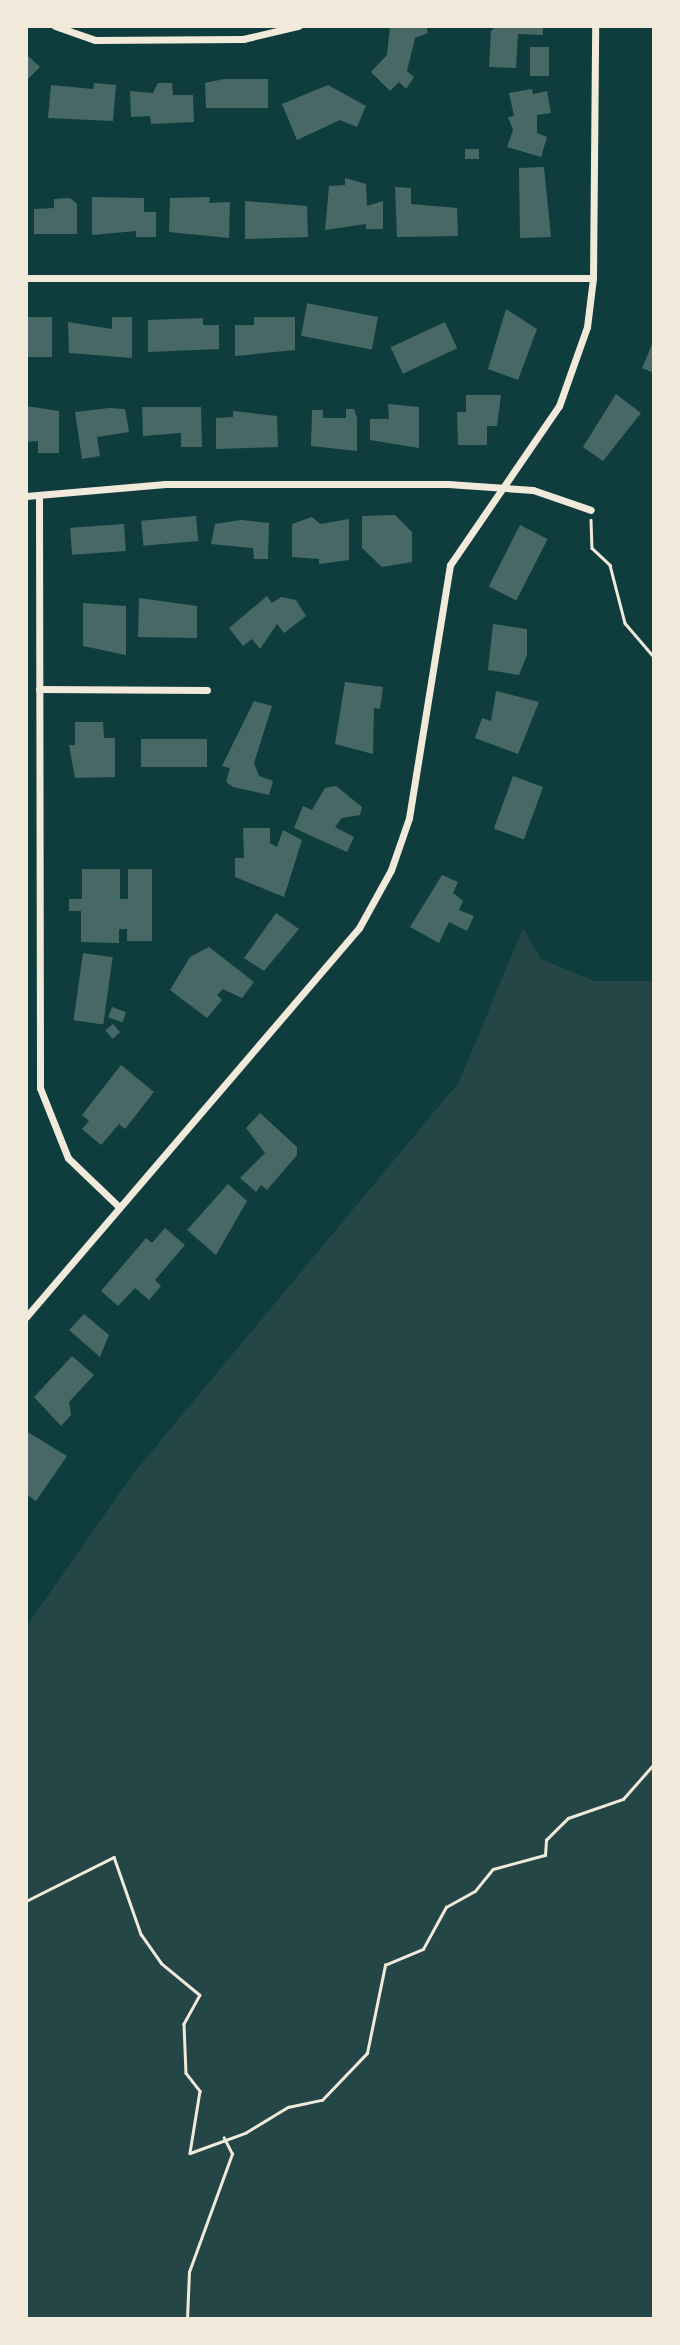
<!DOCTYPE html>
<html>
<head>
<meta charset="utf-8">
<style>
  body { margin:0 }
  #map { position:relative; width:680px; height:2345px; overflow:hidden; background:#0f3d3e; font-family:"Fira Sans Condensed",sans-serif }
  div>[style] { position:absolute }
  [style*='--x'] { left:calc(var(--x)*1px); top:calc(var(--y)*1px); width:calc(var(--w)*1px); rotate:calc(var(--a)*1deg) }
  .green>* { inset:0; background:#244646 }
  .building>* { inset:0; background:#486865; transform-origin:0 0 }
  .path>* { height:2.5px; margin:-1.25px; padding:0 1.25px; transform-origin:1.25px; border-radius:1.25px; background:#f1e9da }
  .minor>* { height:7px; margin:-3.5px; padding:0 3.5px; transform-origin:3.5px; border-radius:3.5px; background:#f1e9da }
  span { translate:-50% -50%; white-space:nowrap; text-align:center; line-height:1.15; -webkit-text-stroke:5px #f1e9da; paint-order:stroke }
  .frame { position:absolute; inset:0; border:28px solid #f1e9da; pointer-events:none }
</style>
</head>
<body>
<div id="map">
  <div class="green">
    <i style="clip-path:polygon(523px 928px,541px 959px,594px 981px,654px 981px,654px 2319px,26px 2319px,26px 1627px,133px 1474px,459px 1082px)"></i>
  </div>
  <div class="building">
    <i style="clip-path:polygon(390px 26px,426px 26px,428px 33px,415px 38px,407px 71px,414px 77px,406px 89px,399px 82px,390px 91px,371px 72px,387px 55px)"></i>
    <i style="clip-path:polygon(497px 26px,543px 26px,543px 35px,518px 34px,516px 68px,489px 67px,491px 31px)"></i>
    <i style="left:530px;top:47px;width:19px;height:29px"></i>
    <i style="clip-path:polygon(26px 54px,40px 67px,26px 81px)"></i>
    <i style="clip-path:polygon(224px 79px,268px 79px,268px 108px,206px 108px,205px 83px)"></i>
    <i style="clip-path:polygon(94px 83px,116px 85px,113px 121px,48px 118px,51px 85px,93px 89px)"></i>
    <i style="clip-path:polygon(158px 83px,172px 83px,173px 95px,193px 95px,194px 122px,151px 124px,150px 116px,131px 117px,130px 91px,153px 93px)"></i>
    <i style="clip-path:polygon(328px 85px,366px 106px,357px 127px,340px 120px,297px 140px,282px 104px)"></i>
    <i style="clip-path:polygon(532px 89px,533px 94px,547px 91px,551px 113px,537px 115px,537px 133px,547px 137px,541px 157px,507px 147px,513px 130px,508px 117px,514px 116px,509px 93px)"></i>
    <i style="left:465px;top:149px;width:14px;height:10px"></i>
    <i style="clip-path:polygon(544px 167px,551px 237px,520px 238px,519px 168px)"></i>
    <i style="clip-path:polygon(345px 178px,366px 184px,367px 206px,383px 201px,383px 229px,366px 229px,366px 224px,325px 230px,329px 186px,345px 185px)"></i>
    <i style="clip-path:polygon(395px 187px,411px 188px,411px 204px,457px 208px,458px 236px,397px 237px)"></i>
    <i style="clip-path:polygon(92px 197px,144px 198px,144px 212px,156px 212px,156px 237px,136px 237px,136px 231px,92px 235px)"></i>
    <i style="clip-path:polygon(210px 197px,209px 203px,230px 202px,229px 238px,169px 232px,170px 198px)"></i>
    <i style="clip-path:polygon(70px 198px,77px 204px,77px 234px,34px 234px,34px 209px,54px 208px,54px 199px)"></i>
    <i style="clip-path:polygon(245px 201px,307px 206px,308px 237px,245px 239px)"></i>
    <i style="clip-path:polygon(506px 309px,537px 329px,518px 380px,488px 369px)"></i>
    <i style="left:28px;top:317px;width:24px;height:40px"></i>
    <i style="clip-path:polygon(112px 317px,132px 317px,132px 358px,69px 353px,68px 322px,112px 329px)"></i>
    <i style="clip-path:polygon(254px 317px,295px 317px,295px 350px,235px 356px,235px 325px,254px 325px)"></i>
    <i style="left:378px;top:317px;width:33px;height:72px;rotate:101deg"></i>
    <i style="clip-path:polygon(203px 318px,203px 325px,219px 325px,219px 349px,148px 352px,148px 320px)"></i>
    <i style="left:445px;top:322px;width:29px;height:60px;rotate:65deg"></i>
    <i style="clip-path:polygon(654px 340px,654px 373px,642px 368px)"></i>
    <i style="clip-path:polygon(616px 394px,641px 413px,603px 461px,583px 447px)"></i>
    <i style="clip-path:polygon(466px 395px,501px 395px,497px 426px,487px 426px,487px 445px,458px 445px,457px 412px,466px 412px)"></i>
    <i style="clip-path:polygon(388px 404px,419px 407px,419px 448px,370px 440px,370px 419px,389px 419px)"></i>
    <i style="clip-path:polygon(26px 406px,59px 411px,59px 453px,38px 453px,38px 441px,26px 442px)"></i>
    <i style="clip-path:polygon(142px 407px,201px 407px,202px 447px,181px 447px,181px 433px,143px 436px)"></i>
    <i style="clip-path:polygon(109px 408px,125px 409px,129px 432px,97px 437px,100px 456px,82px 459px,75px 412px)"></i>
    <i style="clip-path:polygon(346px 409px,354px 409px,357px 418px,357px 451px,311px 446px,312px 410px,323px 410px,323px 418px,346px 418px)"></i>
    <i style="clip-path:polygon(233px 411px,277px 416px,278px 447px,216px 449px,216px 418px,233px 417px)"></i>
    <i style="clip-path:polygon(395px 515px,412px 532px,412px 562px,382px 567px,362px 548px,362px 516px)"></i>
    <i style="left:196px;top:516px;width:25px;height:55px;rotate:85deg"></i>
    <i style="clip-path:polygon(312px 517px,320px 524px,349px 519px,349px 560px,319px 564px,319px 559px,292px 557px,292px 524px)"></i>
    <i style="clip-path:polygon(241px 520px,269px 523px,268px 559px,254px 559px,253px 548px,211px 544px,215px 524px)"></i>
    <i style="left:124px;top:524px;width:27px;height:54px;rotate:86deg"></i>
    <i style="left:520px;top:525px;width:31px;height:69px;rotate:27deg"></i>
    <i style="clip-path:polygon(267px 596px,272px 603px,281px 597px,296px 600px,306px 616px,284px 633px,277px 624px,260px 649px,252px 639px,243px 646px,229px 628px)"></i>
    <i style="clip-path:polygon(139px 598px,197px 606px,197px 638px,138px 637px)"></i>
    <i style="clip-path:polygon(83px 603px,126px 606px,126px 655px,83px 646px)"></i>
    <i style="clip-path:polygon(493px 624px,527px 629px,527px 655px,519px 675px,488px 670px)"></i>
    <i style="clip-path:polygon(345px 682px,383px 687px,380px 709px,374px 708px,373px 754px,335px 744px)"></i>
    <i style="clip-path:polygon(496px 691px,539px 702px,518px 754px,475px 738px,482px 718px,491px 721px)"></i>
    <i style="clip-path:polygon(254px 701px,272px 706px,254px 763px,259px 776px,273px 781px,269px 795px,233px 787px,226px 782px,230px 768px,222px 766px)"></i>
    <i style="clip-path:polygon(75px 722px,103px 722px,104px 738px,115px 738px,115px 777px,75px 778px,69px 745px,75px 745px)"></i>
    <i style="left:207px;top:739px;width:28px;height:66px;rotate:90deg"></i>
    <i style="left:513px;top:776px;width:32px;height:56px;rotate:20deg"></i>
    <i style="clip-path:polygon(336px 786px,362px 807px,360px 815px,342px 818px,335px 827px,354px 837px,347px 852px,294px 828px,303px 806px,312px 810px,325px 788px)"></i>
    <i style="clip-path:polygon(243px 828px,270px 828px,270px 843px,277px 847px,283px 830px,302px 840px,284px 897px,235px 877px,235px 858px,244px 858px)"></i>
    <i style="clip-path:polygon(82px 869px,120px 869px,120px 899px,128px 899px,128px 869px,152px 869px,152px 941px,127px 941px,127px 929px,119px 929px,119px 943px,81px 942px,81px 911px,69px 911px,69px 899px,82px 899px)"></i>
    <i style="clip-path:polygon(442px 875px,458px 882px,453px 893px,463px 901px,459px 910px,474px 916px,467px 931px,449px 922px,439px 943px,410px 927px)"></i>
    <i style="clip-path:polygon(276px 913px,299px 929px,264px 971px,244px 958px)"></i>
    <i style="clip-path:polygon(209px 947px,254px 982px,242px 998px,223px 989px,217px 995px,222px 1000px,207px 1018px,170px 990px,190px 957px)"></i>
    <i style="left:83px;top:953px;width:30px;height:68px;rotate:8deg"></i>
    <i style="left:112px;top:1007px;width:15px;height:11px;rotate:20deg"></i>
    <i style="left:113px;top:1024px;width:11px;height:10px;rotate:49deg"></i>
    <i style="clip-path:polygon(121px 1065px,154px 1092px,125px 1129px,119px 1124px,101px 1145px,82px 1129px,89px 1121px,82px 1115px)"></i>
    <i style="clip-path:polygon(260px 1113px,297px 1147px,297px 1155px,267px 1190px,261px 1185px,256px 1192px,240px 1178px,265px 1153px,246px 1128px)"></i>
    <i style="clip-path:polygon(228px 1184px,247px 1201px,216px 1255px,187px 1230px)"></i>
    <i style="clip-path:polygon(165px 1228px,185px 1245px,155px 1280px,161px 1286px,149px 1300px,135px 1288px,118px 1306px,101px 1291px,146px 1238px,152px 1243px)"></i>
    <i style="clip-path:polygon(84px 1314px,109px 1335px,100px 1357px,69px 1330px)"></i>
    <i style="clip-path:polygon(72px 1356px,94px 1375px,69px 1402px,71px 1415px,61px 1426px,34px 1397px)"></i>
    <i style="clip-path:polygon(26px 1431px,67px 1456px,36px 1501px,26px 1494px)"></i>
  </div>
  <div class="path">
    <i style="--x:591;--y:520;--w:28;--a:88"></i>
    <i style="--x:592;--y:548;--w:25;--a:43"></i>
    <i style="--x:610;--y:565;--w:60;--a:75.5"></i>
    <i style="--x:625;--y:623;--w:45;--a:49.5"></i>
    <i style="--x:26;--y:1901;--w:98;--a:-26.6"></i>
    <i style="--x:114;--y:1857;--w:82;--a:70.7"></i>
    <i style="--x:141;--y:1934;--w:35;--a:55"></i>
    <i style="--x:161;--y:1963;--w:50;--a:39.4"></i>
    <i style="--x:200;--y:1995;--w:33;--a:119"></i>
    <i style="--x:184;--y:2024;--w:49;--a:87.7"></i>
    <i style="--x:186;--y:2073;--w:23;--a:52"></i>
    <i style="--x:200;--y:2091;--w:63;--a:99.2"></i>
    <i style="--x:190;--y:2153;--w:59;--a:-20"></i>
    <i style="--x:245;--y:2133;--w:50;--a:-31.2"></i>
    <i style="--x:288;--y:2107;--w:35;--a:-12"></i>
    <i style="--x:322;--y:2100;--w:65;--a:-46.2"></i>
    <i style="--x:367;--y:2053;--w:90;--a:-78.4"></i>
    <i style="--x:385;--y:1965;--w:41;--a:-22.8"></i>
    <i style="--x:423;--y:1949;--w:48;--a:-61.3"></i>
    <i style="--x:446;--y:1907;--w:33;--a:-29"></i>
    <i style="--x:475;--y:1891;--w:28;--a:-51"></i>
    <i style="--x:493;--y:1869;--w:54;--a:-15.1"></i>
    <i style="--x:545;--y:1855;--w:15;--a:-86"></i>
    <i style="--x:546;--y:1840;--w:31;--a:-45"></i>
    <i style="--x:568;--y:1818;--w:58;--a:-19.1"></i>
    <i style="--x:623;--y:1799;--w:47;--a:-48.5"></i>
    <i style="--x:187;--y:2319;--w:47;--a:-87.6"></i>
    <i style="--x:189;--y:2272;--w:126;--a:-70"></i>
    <i style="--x:232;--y:2154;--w:18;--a:-117"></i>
  </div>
  <div class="minor">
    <i style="--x:55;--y:26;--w:42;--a:19.3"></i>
    <i style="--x:95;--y:40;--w:148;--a:-0.4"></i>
    <i style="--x:243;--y:39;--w:57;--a:-13.3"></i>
    <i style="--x:26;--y:278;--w:567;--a:0"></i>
    <i style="--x:26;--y:496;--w:140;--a:-4.9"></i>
    <i style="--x:165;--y:484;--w:283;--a:0"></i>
    <i style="--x:448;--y:484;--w:85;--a:4"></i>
    <i style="--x:533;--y:490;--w:61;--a:19"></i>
    <i style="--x:39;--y:496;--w:592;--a:89.9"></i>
    <i style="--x:40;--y:1088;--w:75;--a:68.2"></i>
    <i style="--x:68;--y:1158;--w:68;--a:43.8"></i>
    <i style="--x:39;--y:689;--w:168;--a:0.3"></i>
    <i style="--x:26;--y:1317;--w:512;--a:-49.44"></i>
    <i style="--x:359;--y:928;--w:66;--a:-61.1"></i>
    <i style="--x:391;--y:870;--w:55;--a:-70.9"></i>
    <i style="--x:409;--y:818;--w:256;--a:-80.8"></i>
    <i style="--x:450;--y:565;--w:193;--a:-55.6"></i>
    <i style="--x:559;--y:406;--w:84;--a:-70.5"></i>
    <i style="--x:587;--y:327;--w:49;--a:-83"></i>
    <i style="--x:593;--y:278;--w:252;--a:-89.5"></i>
  </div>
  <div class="frame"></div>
</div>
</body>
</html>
